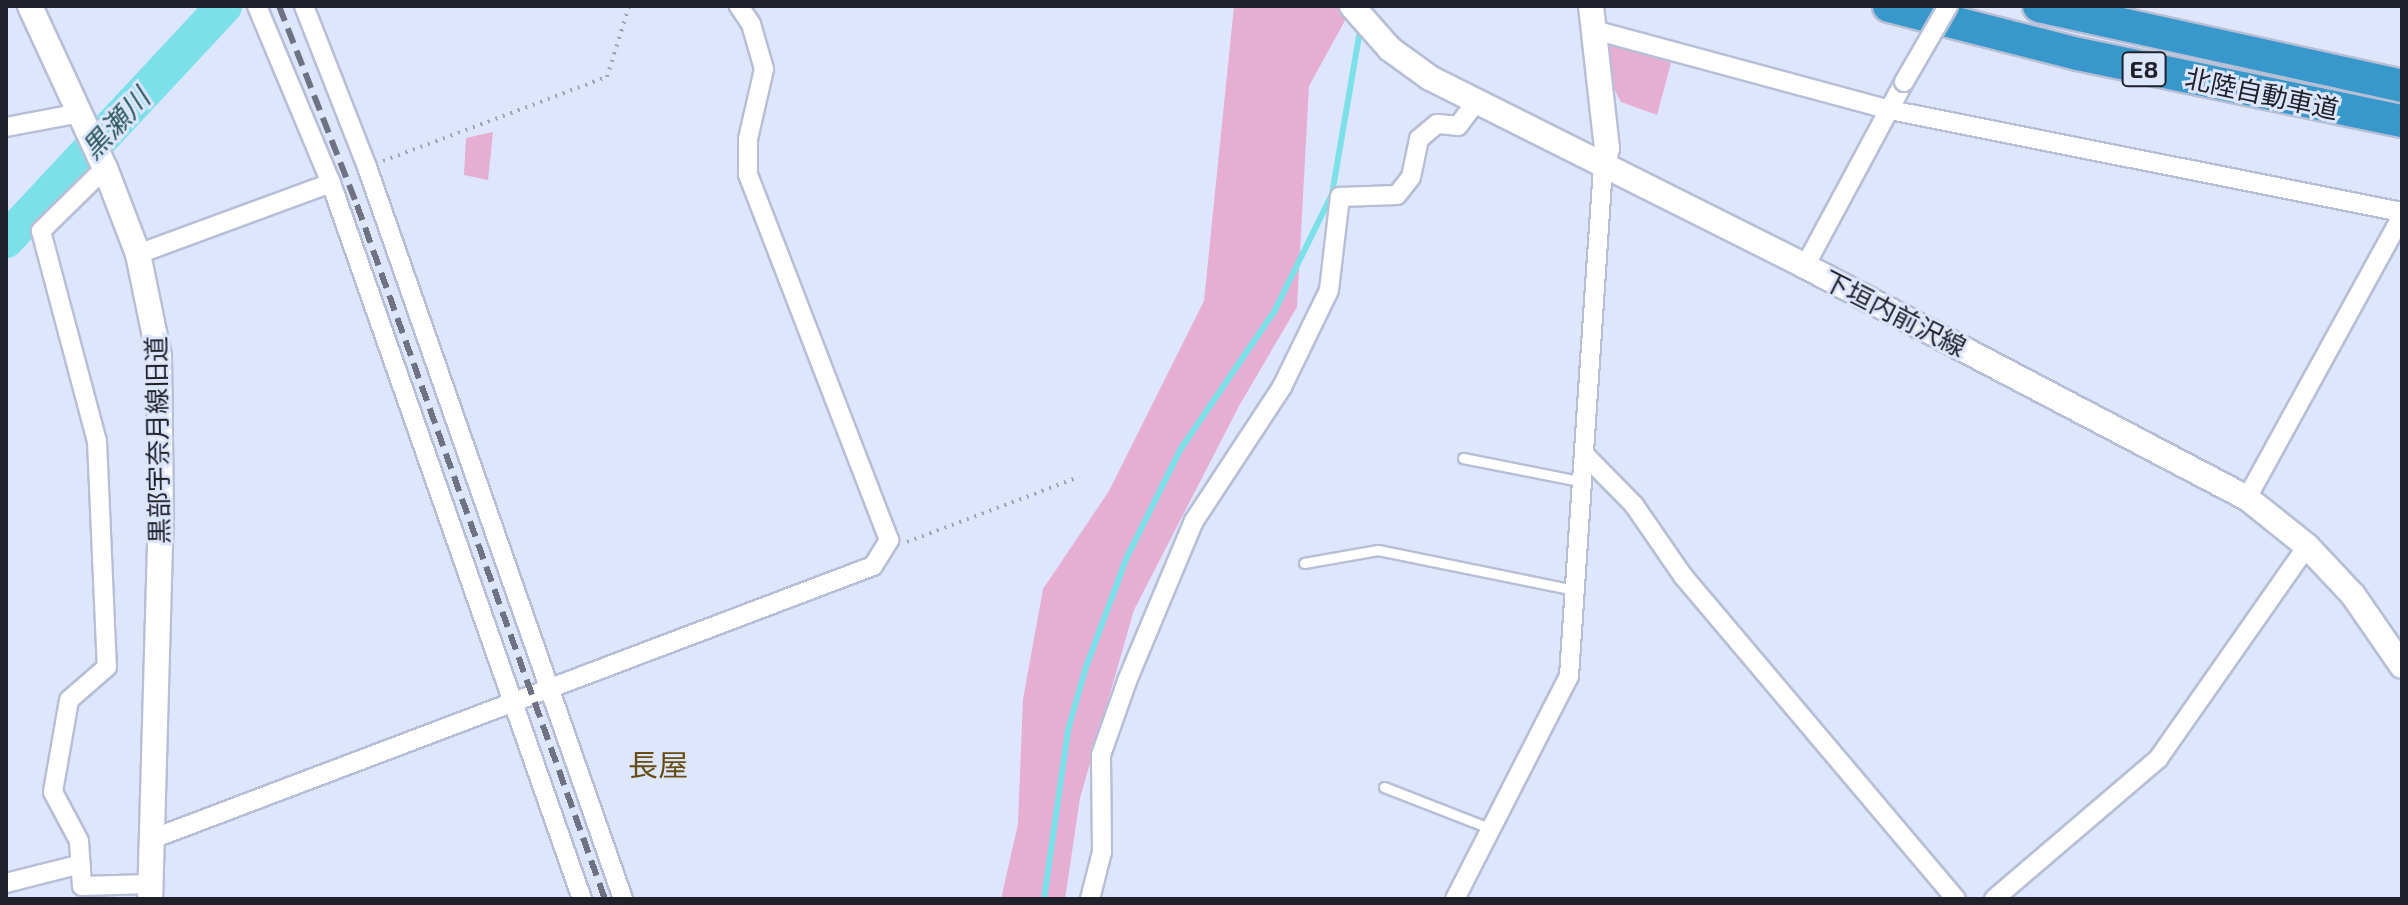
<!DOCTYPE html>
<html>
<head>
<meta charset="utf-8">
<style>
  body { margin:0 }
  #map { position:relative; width:2408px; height:905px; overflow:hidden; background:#dee6fe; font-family:"Exo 2","Noto Sans JP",sans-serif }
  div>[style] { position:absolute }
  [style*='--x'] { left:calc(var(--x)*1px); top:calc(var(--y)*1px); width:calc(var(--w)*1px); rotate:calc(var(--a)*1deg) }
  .green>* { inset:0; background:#e5aed2 }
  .stream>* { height:6px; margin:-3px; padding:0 3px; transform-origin:3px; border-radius:3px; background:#7be0e8 }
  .river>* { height:36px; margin:-18px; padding:0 18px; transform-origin:18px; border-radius:18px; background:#7be0e8 }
  .path>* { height:4px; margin-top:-2px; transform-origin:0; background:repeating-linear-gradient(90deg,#9ea4b7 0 2px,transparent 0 8px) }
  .roads { filter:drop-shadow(2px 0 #b7bfd6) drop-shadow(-2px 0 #b7bfd6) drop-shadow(0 2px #b7bfd6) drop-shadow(0 -2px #b7bfd6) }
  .lane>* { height:9px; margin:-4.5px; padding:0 4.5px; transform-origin:4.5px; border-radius:4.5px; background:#fff }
  .street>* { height:18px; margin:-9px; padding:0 9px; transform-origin:9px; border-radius:9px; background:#fff }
  .secondary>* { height:24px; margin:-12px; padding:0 12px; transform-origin:12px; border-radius:12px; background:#fff }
  .highway>* { height:32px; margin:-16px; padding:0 16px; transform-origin:16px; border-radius:16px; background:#3898cc }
  .rail>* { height:6px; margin-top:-3px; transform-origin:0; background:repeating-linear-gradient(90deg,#6e7282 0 16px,transparent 0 24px) }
  .bridges { filter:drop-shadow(2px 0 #b7bfd6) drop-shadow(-2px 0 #b7bfd6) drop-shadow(0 2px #b7bfd6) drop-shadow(0 -2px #b7bfd6) }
  .street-bridge>* { height:18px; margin:-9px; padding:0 9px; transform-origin:9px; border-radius:9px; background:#fff }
  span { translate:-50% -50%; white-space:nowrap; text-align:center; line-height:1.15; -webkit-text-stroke:6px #dee6fe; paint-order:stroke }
  .shield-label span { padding:2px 6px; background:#dee6fe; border:2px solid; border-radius:6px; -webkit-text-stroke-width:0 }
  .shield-label { font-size:24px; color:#1f212a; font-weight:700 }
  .street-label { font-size:26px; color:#1f212a }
  .water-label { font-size:28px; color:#2b585c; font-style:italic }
  .quarter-label { font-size:30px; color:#664c12 }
  .frame { position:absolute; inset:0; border:8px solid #1f212a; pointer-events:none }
</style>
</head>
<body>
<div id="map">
  <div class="green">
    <i style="clip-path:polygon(1234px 6px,1353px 6px,1309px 86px,1297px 307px,1239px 406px,1134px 610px,1080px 798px,1065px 899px,1001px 899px,1018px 824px,1023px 699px,1043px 589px,1109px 491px,1204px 301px)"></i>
    <i style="clip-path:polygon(1606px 42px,1671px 63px,1657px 115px,1621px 102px,1610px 81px)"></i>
    <i style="clip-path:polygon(493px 132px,488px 180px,464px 175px,466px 138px)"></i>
  </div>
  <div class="stream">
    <i style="--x:1044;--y:899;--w:171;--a:-81.9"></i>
    <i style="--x:1068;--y:730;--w:66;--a:-74.1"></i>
    <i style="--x:1086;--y:667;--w:117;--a:-69.6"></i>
    <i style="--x:1127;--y:557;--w:119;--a:-63.6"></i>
    <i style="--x:1180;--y:450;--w:169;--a:-55.8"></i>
    <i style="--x:1275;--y:310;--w:129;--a:-63.8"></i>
    <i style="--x:1332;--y:194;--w:171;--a:-80.3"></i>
  </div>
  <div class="river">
    <i style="--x:6;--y:240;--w:320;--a:-47"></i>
  </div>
  <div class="path">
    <i style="--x:383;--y:161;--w:239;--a:-20.6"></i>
    <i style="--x:607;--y:77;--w:74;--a:-72.8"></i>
    <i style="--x:907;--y:542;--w:184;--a:-20.7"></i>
  </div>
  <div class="roads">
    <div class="lane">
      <i style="--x:1463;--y:458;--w:123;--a:11.2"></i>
      <i style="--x:1304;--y:563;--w:75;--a:-10"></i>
      <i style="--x:1378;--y:550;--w:201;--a:11.5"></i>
      <i style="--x:1384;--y:787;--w:116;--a:21.3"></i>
    </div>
    <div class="street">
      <i style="--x:257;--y:6;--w:192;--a:67.3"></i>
      <i style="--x:331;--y:183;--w:759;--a:70.68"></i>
      <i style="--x:304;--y:6;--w:173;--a:68.6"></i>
      <i style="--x:367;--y:167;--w:775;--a:70.72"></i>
      <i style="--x:1594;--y:30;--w:307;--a:15.1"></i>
      <i style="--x:1890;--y:110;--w:522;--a:11.27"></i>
      <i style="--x:6;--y:127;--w:75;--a:-10.7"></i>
      <i style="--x:105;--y:168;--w:90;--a:135.5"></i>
      <i style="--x:41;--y:231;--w:217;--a:75.1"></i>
      <i style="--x:97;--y:441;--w:226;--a:87.5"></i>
      <i style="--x:107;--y:667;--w:50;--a:139"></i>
      <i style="--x:69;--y:700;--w:93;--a:99.9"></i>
      <i style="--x:53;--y:792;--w:55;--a:62"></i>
      <i style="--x:79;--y:841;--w:45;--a:86.2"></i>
      <i style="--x:82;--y:886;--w:69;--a:-1.7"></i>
      <i style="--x:138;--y:254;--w:206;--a:-20.2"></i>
      <i style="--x:1805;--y:266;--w:209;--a:-61.7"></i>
      <i style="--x:1586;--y:456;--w:69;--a:45.6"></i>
      <i style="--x:1634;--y:505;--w:86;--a:55.4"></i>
      <i style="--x:1683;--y:576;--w:423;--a:49.8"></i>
      <i style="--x:2247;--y:498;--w:322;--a:-61.2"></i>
      <i style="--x:152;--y:839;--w:771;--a:-20.74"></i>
      <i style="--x:873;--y:566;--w:31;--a:-58"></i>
      <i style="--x:889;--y:540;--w:392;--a:-111.1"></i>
      <i style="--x:748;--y:174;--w:35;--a:-90"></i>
      <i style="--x:748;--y:139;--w:72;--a:-77.1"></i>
      <i style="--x:764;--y:69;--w:47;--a:-106.1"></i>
      <i style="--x:751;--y:24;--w:22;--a:-124"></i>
      <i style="--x:6;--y:883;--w:77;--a:-14.2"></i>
      <i style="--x:1090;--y:899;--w:49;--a:-75.7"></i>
      <i style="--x:1102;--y:852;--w:97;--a:-90.6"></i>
      <i style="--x:1101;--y:755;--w:78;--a:-70.6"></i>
      <i style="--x:1127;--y:681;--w:173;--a:-67.3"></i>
      <i style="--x:1194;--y:521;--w:160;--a:-56.7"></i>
      <i style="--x:1282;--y:387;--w:108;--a:-64.1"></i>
      <i style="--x:1329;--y:290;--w:94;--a:-83.3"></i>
      <i style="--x:1340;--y:197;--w:57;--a:-2"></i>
      <i style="--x:1397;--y:195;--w:23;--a:-52"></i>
      <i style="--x:1411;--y:177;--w:39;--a:-78"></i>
      <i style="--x:1419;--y:139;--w:23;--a:-40"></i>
      <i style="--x:1437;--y:124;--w:21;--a:5"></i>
      <i style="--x:1458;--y:126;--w:30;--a:-53"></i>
      <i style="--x:1455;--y:899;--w:250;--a:-62.9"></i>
      <i style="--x:1569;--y:676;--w:510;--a:-86.18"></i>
      <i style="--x:1994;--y:899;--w:216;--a:-40.5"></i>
      <i style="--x:2158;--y:759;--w:260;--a:-55"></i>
    </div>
    <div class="secondary">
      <i style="--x:30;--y:6;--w:179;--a:65.2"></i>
      <i style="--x:105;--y:168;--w:92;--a:69"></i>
      <i style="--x:138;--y:254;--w:104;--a:78.4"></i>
      <i style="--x:159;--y:356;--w:153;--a:89.3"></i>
      <i style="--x:161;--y:509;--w:390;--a:91.6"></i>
      <i style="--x:1352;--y:6;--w:57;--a:48.5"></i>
      <i style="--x:1390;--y:49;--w:49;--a:35.9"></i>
      <i style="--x:1430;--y:78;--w:419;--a:26.6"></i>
      <i style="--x:1805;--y:266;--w:499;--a:27.7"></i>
      <i style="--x:2247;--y:498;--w:77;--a:38.7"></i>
      <i style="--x:2307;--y:546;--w:67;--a:46.8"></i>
      <i style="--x:2353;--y:595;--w:86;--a:55.4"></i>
      <i style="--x:1591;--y:6;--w:143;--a:83.6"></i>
      <i style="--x:1607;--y:148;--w:19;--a:102"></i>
    </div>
    <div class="highway">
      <i style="--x:1889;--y:6;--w:195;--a:14.3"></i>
      <i style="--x:2078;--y:54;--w:331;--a:11.7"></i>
      <i style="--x:2039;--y:6;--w:372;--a:12.4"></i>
    </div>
  </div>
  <div class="rail">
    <i style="--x:279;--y:6;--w:214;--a:68.6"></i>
    <i style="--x:357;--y:205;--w:737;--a:70.34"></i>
  </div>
  <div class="bridges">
    <div class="street-bridge">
      <i style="--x:1904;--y:82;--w:88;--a:-59.9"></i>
    </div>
  </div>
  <div class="shield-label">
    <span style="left:2144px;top:69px">E8</span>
  </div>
  <div class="street-label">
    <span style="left:2262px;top:93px;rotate:12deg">北陸自動車道</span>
    <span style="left:1895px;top:313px;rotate:27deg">下垣内前沢線</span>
    <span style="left:157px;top:440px;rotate:-91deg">黒部宇奈月線旧道</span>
  </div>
  <div class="water-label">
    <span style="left:115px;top:123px;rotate:-47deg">黒瀬川</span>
  </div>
  <div class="quarter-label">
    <span style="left:658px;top:764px">長屋</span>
  </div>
  <div class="frame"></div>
</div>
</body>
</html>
